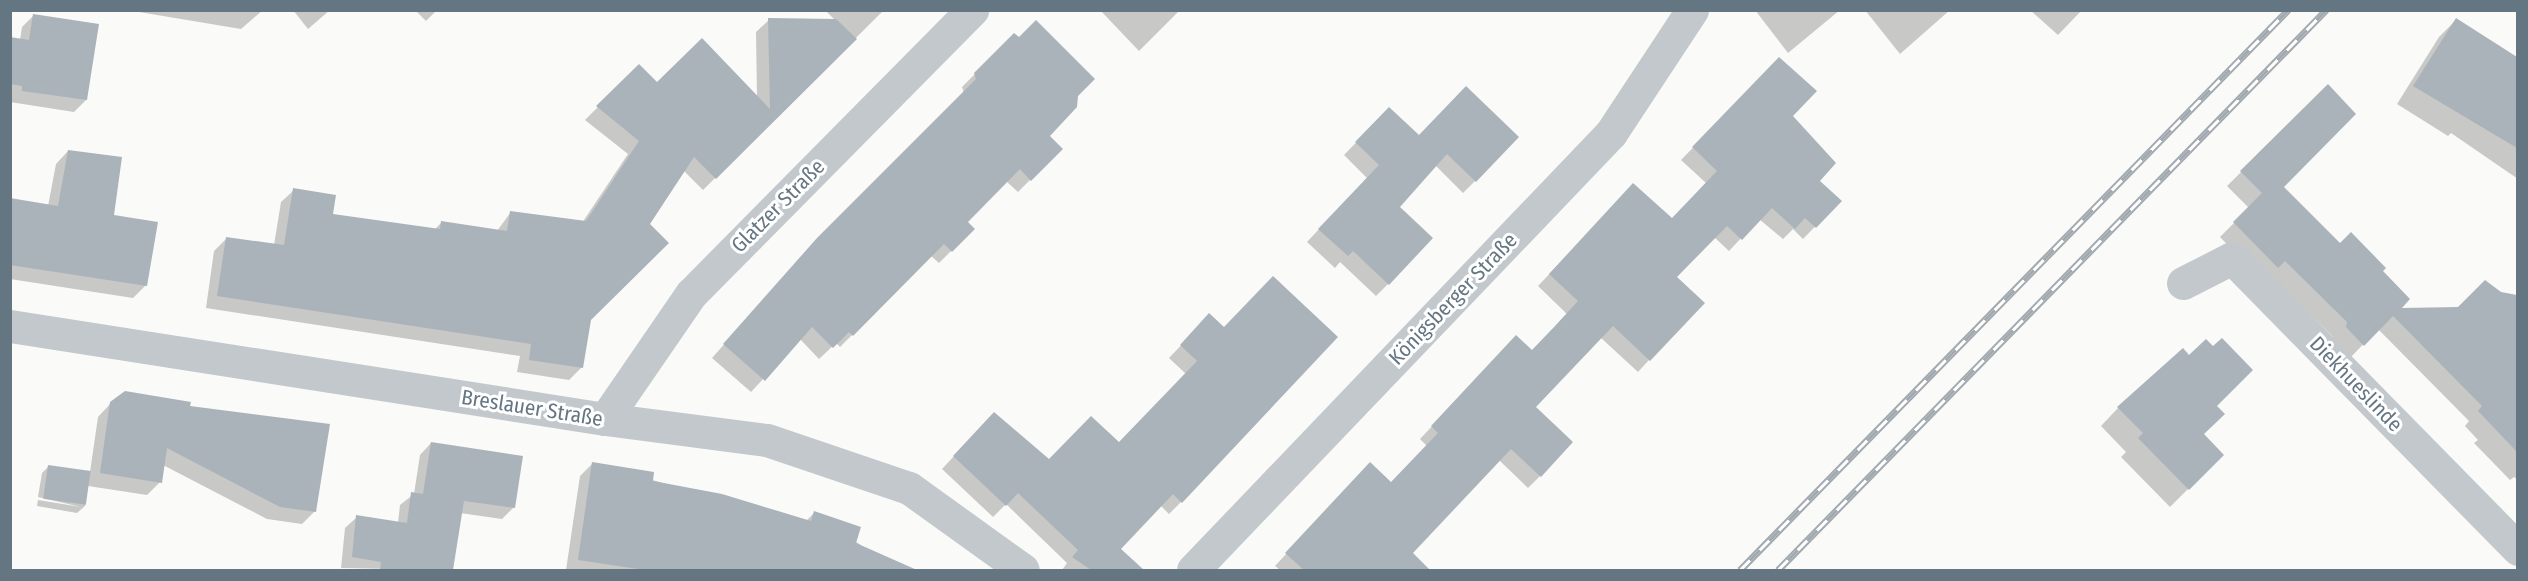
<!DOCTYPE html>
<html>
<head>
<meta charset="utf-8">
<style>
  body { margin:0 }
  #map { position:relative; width:2528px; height:581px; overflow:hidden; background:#fafaf8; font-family:"Fira Sans Condensed",sans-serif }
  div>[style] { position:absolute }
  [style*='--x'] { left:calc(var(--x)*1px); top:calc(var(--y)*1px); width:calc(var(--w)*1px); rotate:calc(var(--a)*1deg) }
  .shadow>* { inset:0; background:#0003 }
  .building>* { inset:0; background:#aab3b9; transform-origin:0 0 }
  .minor>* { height:33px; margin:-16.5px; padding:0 16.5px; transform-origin:16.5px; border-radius:16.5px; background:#c3c8cc }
  .rail>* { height:7px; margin-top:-3.5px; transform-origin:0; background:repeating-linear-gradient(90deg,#fff 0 14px,#a2aab0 0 28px); box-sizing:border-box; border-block:2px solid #a2aab0 }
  span { translate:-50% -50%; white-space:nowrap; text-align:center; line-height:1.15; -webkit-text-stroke:6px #fff; paint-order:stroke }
  .street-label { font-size:21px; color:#657683 }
  .frame { position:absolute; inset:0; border:12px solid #657683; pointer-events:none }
</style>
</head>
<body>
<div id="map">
  <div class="shadow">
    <i style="clip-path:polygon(127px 10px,263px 10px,241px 29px)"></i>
    <i style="clip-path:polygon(293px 10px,330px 10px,308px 29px)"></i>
    <i style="clip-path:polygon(415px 10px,437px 10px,426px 21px)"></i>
    <i style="clip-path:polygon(825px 10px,884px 10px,703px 190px,683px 170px,589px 320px,582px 367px,569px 380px,517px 372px,520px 356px,206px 308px,214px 251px,227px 238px,274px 245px,281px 202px,294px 190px,331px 215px,434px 230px,441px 223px,497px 231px,511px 212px,582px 223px,628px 154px,585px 120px,639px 66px,657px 85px,757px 98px,756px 32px,769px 20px,835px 20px)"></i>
    <i style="clip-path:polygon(1100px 10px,1180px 10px,1139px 51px)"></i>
    <i style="clip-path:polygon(1755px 10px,1840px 10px,1788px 53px)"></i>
    <i style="clip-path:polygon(1865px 10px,1950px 10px,1900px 54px)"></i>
    <i style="clip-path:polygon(2030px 10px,2082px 10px,2058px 35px)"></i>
    <i style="clip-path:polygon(34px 15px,86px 100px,74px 112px,10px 102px,10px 38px,20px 40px,22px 27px)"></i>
    <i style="clip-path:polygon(2456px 20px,2518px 59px,2518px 179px,2451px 133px,2448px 136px,2397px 104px,2439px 37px)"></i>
    <i style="clip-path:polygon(1014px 35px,1076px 96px,1048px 136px,1061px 149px,1018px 192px,1006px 181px,966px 222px,973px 229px,939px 263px,931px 256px,840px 347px,836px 343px,819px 359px,800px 339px,751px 392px,712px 358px,805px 253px,964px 93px,962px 87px)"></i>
    <i style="clip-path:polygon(1779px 59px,1791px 116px,1817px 181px,1840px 201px,1803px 239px,1793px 229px,1783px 239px,1759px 219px,1729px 251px,1714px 237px,1675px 277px,1649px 360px,1638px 372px,1600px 337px,1534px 407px,1540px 476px,1528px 488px,1499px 460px,1411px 553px,1419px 561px,1410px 570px,1280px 570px,1275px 566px,1358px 476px,1391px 484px,1427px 446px,1420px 439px,1505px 349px,1532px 352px,1567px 314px,1538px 286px,1622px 197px,1672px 220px,1706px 183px,1681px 160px)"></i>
    <i style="clip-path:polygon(2328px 86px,2282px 187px,2340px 245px,2381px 271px,2398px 309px,2458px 309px,2500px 293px,2518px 297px,2518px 480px,2514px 477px,2510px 480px,2474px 443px,2478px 440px,2465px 426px,2469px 421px,2378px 329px,2349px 359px,2333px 342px,2333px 337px,2270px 275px,2263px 281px,2220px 237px,2249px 208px,2227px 186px)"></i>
    <i style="clip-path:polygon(1466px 88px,1475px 181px,1463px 193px,1435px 165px,1398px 207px,1388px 284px,1376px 296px,1340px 262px,1335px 268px,1307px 242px,1367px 178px,1344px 155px,1389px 109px,1419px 137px)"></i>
    <i style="clip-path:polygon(68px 151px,112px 216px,146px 285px,133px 298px,10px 279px,10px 200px,48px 206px,56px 164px)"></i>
    <i style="clip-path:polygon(1210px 315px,1181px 502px,1169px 514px,1160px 505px,1119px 549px,1139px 568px,1136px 570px,1062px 570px,1067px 563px,1006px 504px,993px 517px,942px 469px,982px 426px,1049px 460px,1119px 444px,1186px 374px,1169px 358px)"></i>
    <i style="clip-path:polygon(111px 403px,189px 408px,315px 511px,302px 524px,267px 519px,163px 465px,160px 482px,147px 495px,88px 486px,85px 506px,77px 513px,37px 506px,38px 500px,81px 507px,38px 497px,42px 473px,49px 466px,90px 472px,98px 417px)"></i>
    <i style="clip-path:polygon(2215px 406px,2202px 434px,2222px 455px,2170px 507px,2121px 457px,2126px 452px,2101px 426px,2118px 408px)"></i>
    <i style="clip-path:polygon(431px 443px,514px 507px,502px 519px,460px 513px,451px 570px,341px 568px,345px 528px,357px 517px,398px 523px,400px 505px,414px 494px,420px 455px)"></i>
    <i style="clip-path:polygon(592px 464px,806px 521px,814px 513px,897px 570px,566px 570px,580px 476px)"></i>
  </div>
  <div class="building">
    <i style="clip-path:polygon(33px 14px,99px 24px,87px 100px,22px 91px,22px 86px,10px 84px,10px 37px,29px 40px)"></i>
    <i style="clip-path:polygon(768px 18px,836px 19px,857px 39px,716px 179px,694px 157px,650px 224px,669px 243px,591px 320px,583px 368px,529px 360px,531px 344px,217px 296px,226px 237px,284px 245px,293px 188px,336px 195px,333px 214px,440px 229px,441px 221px,507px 231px,510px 211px,586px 221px,639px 141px,596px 106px,639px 64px,657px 82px,702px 38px,770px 109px)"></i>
    <i style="clip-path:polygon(2456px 18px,2517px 57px,2517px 148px,2413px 86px)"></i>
    <i style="clip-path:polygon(1036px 20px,1095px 79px,1078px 96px,1077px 107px,1050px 136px,1063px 149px,1031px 181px,1020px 169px,968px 222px,975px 229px,952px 252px,944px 244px,853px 336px,849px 332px,833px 348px,812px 327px,765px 381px,723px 344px,817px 238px,976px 79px,974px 73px,1014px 33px,1019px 37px)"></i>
    <i style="clip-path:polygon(1779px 57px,1817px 91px,1793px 116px,1836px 163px,1820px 181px,1842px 201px,1816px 228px,1805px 218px,1795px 229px,1772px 208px,1742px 240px,1727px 226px,1677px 277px,1705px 303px,1650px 361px,1613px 326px,1536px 407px,1573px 442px,1541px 477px,1511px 449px,1413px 553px,1430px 570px,1304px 570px,1285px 553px,1370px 462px,1391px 482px,1438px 433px,1431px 426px,1516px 335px,1532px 350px,1555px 326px,1578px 301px,1549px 274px,1633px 183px,1672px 218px,1717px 171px,1692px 147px)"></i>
    <i style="clip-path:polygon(2328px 84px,2356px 114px,2284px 187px,2340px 243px,2351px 232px,2386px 268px,2383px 271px,2410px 299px,2402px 308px,2458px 307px,2485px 280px,2501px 292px,2517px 295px,2517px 452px,2478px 411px,2482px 406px,2393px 316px,2364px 346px,2346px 327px,2347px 322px,2285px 261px,2278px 268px,2233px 222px,2262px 193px,2240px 171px)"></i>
    <i style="clip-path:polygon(1466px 86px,1519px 137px,1476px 182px,1447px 154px,1400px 207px,1433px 238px,1389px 285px,1353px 251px,1348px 256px,1318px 229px,1379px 165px,1355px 142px,1389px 107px,1419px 135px)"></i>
    <i style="clip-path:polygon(68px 150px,122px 157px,114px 215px,158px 222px,147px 286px,10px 265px,10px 198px,58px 206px)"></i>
    <i style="clip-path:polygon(1273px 276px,1338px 337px,1182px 503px,1173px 494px,1121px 549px,1144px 570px,1091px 570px,1072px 557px,1078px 550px,1018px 493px,1006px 506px,953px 456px,994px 412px,1049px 459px,1091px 416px,1119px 442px,1197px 361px,1180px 345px,1209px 313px,1224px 327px)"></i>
    <i style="clip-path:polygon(2222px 338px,2253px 370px,2217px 406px,2225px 414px,2204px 434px,2224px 455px,2189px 490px,2138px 438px,2143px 433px,2117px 407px,2183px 348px,2189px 355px,2206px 339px,2213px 346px)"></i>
    <i style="clip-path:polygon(125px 391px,191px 402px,190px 406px,330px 424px,316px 512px,280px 507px,167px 448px,162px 483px,100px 473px,110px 402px)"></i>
    <i style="clip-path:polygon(431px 442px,523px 456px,515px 508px,464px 501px,453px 570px,380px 570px,381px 562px,352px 557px,356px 515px,407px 523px,411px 492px,423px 494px)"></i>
    <i style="clip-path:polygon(592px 462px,654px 472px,653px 481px,722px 494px,811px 521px,814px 511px,861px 527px,856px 543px,917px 570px,645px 570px,578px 560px)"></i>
    <i style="left:48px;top:465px;width:43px;height:34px;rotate:8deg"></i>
  </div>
  <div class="minor">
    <i style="--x:2183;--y:283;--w:55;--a:-27"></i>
    <i style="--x:2232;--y:258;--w:408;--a:45.5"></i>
    <i style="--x:10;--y:326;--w:602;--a:8.88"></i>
    <i style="--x:605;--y:419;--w:163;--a:7.4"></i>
    <i style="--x:767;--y:440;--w:150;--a:18.7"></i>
    <i style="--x:909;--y:488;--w:140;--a:35.7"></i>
    <i style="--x:605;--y:419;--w:152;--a:-55.5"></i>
    <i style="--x:691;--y:294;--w:400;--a:-45.3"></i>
    <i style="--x:1193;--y:570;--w:605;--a:-46.27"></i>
    <i style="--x:1611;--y:133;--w:147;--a:-56.6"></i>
  </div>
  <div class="rail">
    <i style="--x:1740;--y:570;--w:784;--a:-45.62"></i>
    <i style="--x:1778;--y:570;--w:784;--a:-45.62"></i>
  </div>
  <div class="street-label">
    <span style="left:778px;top:206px;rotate:-45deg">Glatzer Straße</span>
    <span style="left:1453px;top:299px;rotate:-46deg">Königsberger Straße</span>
    <span style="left:2356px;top:384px;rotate:46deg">Diekhueslinde</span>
    <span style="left:532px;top:408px;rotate:9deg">Breslauer Straße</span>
  </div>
  <div class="frame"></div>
</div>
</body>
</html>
